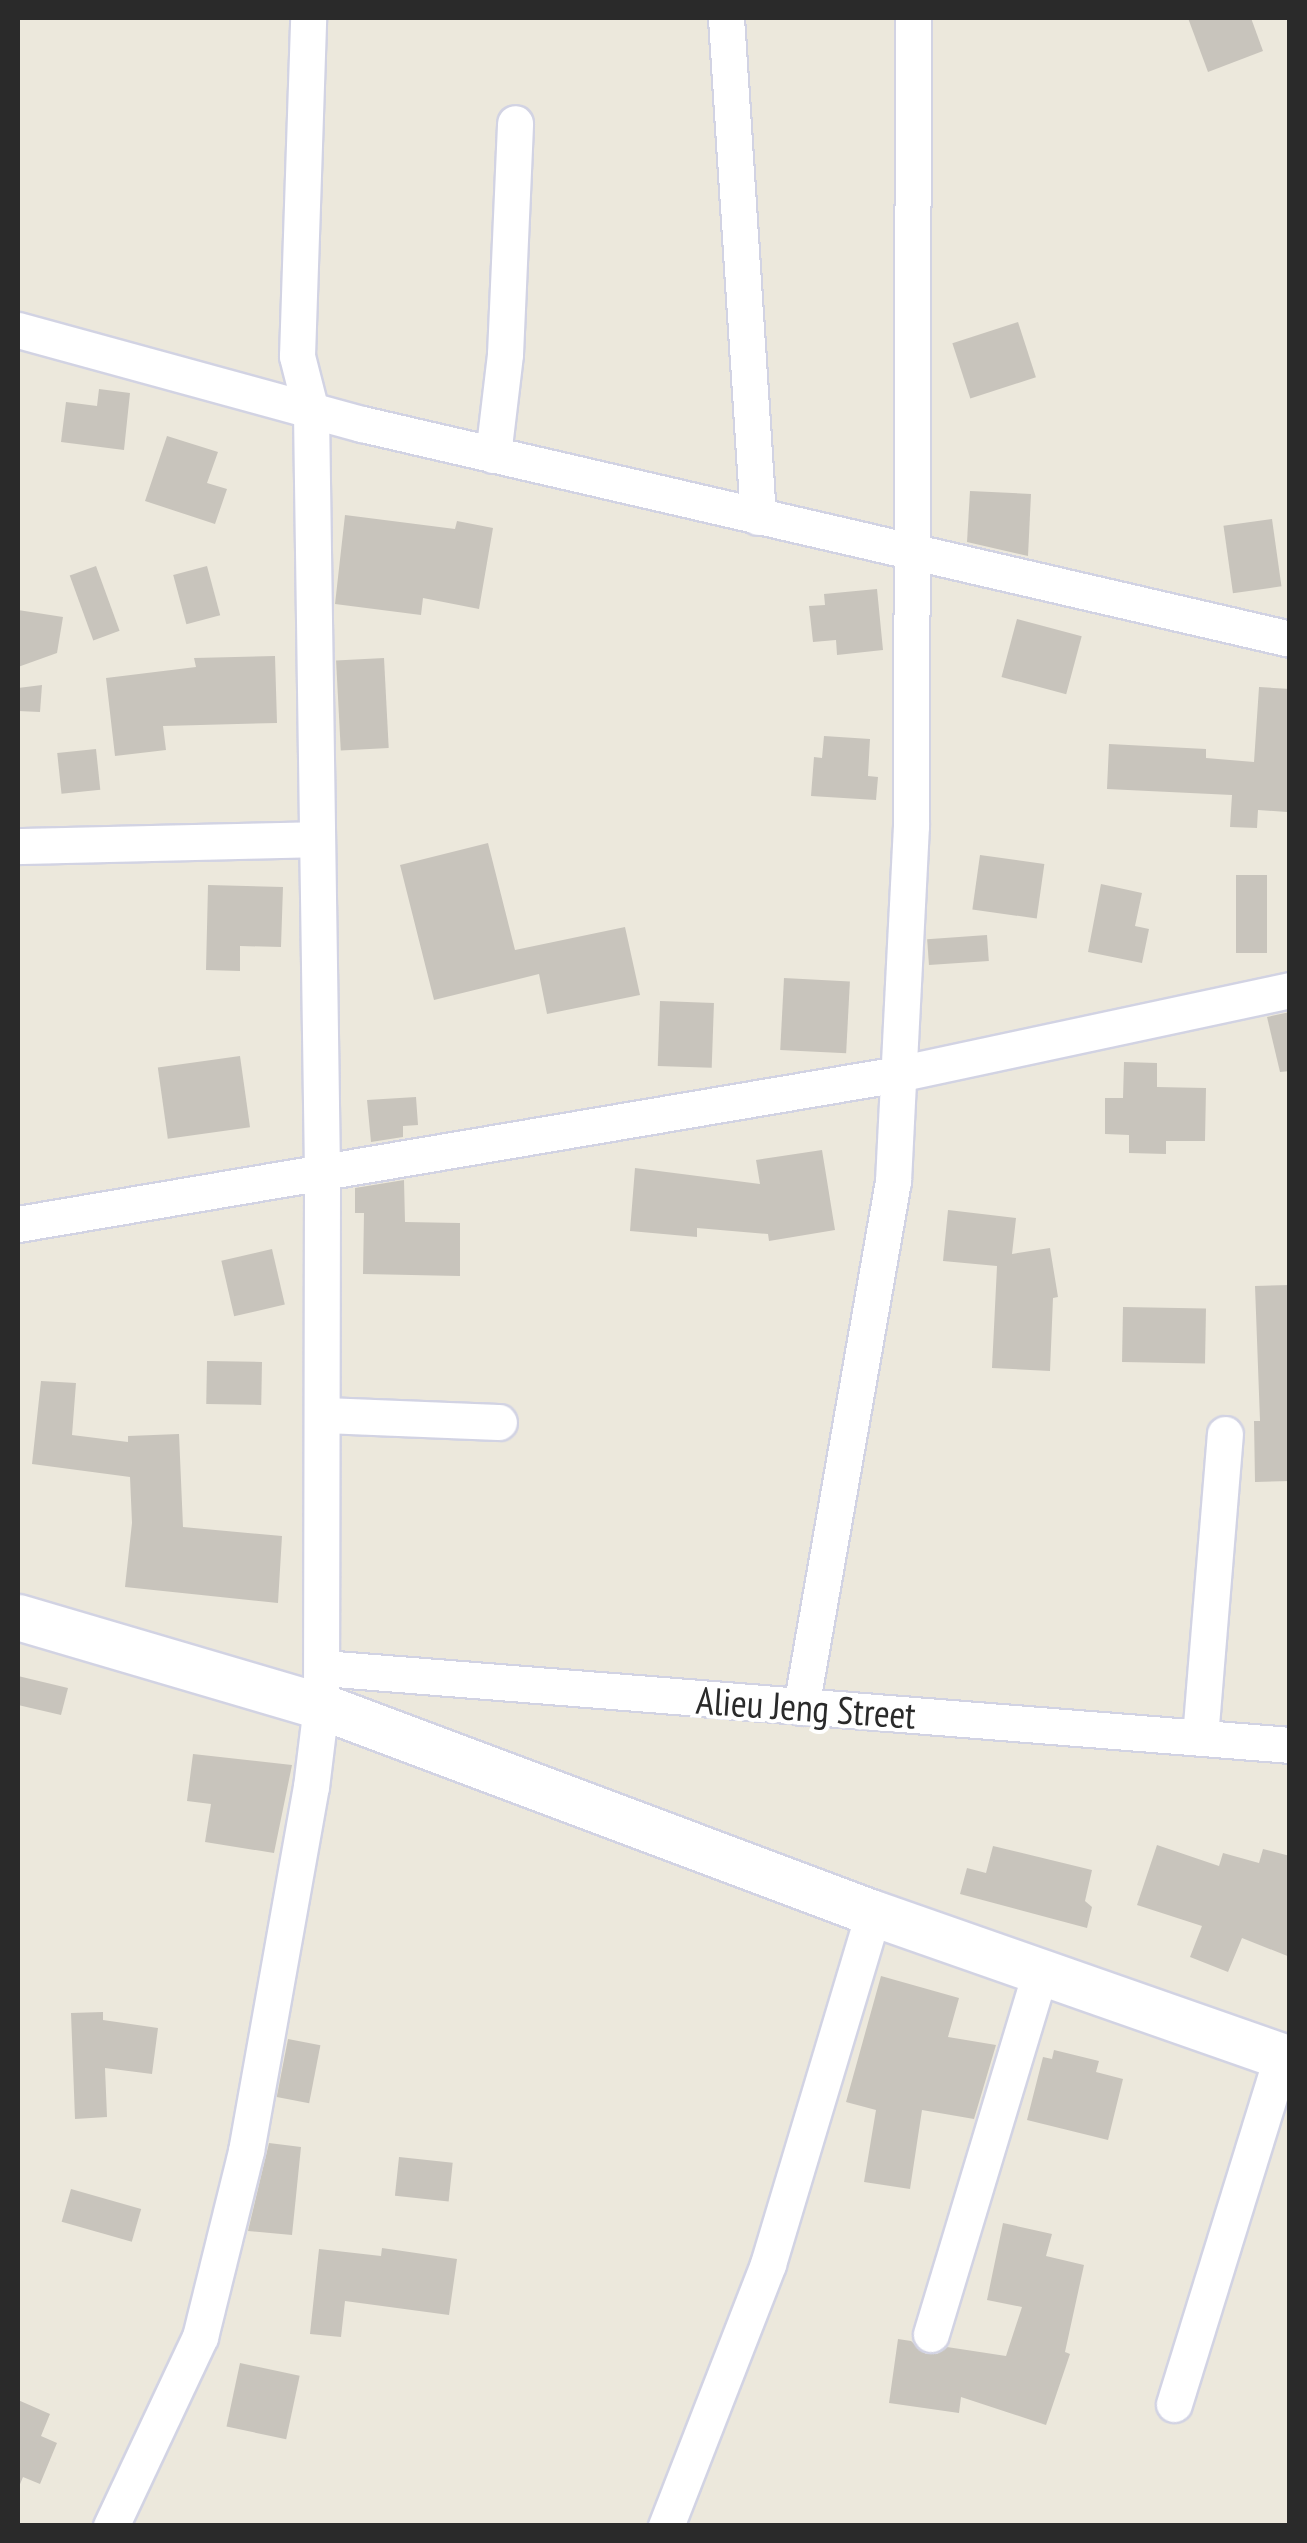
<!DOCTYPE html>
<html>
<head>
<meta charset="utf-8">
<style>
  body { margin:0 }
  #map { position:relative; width:1307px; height:2543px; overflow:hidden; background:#ece8dc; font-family:"PT Sans Narrow",sans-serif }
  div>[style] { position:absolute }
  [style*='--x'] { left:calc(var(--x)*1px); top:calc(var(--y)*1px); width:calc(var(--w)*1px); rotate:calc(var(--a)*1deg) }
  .building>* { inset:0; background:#c8c4bc; transform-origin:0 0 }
  .roads { filter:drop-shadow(2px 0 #d2d3e3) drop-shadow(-2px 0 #d2d3e3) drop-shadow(0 2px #d2d3e3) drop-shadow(0 -2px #d2d3e3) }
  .minor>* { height:35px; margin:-17.5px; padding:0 17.5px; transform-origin:17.5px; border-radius:17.5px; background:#fff }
  .tertiary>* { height:45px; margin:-22.5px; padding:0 22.5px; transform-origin:22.5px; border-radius:22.5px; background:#fff }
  span { translate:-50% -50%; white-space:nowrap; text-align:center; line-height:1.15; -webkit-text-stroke:8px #fff; paint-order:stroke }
  .street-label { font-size:38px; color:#2a2a2a }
  .frame { position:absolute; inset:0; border:20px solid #2a2a2a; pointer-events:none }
</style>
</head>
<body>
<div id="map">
  <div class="building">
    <i style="clip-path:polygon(1188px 18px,1251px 18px,1263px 51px,1208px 72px)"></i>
    <i style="left:1018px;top:322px;width:58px;height:69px;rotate:72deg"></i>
    <i style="clip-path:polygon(99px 389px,130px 393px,124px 450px,61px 442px,66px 402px,97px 406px)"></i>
    <i style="clip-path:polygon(167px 436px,218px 452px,207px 483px,227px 489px,215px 524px,145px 501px)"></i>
    <i style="clip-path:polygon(970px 491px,1031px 494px,1028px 556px,967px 542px)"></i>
    <i style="clip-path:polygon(345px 515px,455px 529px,457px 521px,493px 528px,479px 609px,423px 598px,421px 615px,335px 604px)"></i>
    <i style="left:1272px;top:519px;width:68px;height:49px;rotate:82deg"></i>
    <i style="left:96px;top:566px;width:69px;height:28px;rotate:70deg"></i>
    <i style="left:207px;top:566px;width:51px;height:35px;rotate:75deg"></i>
    <i style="clip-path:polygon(877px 589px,883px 650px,837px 655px,836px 640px,813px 642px,809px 606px,825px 605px,824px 594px)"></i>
    <i style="clip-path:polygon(18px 610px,63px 617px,57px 653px,18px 667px)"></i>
    <i style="left:1017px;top:619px;width:67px;height:60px;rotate:15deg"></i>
    <i style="clip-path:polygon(275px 656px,277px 723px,163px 726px,166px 750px,115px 756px,106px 678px,196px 667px,194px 658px)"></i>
    <i style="left:384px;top:658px;width:90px;height:48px;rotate:87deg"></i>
    <i style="clip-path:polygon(42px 685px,40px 712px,18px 711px,18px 688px)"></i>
    <i style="clip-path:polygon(1259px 687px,1290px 689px,1287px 812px,1258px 810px,1257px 828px,1230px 827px,1232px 795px,1107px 789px,1109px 744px,1206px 749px,1206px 758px,1254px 762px)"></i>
    <i style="clip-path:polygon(824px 736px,870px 739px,868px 776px,878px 777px,876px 800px,811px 796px,814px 757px,822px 758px)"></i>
    <i style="left:96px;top:749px;width:41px;height:39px;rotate:84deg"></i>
    <i style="clip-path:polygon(488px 843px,515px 950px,625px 927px,640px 995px,547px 1014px,539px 974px,434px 1000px,400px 865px)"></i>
    <i style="left:980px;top:855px;width:65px;height:55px;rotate:8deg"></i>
    <i style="left:1236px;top:875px;width:31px;height:78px"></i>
    <i style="clip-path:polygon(1101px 884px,1142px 893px,1135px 926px,1149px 929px,1142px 963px,1088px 952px)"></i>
    <i style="clip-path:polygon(208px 885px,283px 887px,281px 947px,240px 946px,240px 971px,206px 970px)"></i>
    <i style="left:987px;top:935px;width:26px;height:60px;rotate:86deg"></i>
    <i style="left:784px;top:978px;width:66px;height:72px;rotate:3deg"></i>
    <i style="left:660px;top:1001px;width:54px;height:65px;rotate:2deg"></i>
    <i style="clip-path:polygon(1290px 1012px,1290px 1071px,1280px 1072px,1267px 1017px)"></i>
    <i style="left:240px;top:1056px;width:72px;height:83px;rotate:82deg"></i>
    <i style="clip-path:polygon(1124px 1062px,1157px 1063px,1157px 1087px,1206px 1088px,1205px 1141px,1166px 1141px,1166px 1154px,1129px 1153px,1129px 1135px,1105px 1134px,1105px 1098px,1123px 1098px)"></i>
    <i style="clip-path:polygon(416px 1097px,418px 1125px,403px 1126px,403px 1137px,371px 1142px,367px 1100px)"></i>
    <i style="clip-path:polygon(822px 1150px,835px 1230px,769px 1241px,768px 1234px,697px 1228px,697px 1237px,630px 1231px,635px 1168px,760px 1184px,756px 1160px)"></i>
    <i style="clip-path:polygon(404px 1180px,405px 1222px,460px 1223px,460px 1276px,363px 1274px,364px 1213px,355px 1213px,355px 1188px)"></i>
    <i style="clip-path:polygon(948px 1210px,1016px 1218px,1012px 1254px,1050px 1248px,1058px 1297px,1053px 1298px,1050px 1371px,992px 1368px,997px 1266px,943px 1261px)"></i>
    <i style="left:272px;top:1249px;width:57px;height:52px;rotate:77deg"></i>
    <i style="clip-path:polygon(1290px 1285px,1290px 1481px,1255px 1482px,1254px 1421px,1260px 1421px,1255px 1286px)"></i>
    <i style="left:1123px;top:1307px;width:83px;height:55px;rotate:1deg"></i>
    <i style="left:207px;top:1361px;width:55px;height:43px;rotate:1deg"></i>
    <i style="clip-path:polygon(41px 1381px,76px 1383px,72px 1435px,128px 1442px,128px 1436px,179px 1434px,183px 1527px,282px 1536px,278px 1603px,125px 1587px,132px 1523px,130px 1477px,32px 1464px)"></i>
    <i style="clip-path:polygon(18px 1676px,68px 1688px,61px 1715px,18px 1705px)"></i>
    <i style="clip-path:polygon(193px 1754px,292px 1765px,274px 1853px,205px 1842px,211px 1804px,187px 1801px)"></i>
    <i style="clip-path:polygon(1157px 1845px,1219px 1866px,1223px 1853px,1259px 1863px,1263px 1849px,1290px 1856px,1290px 1957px,1242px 1938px,1228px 1972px,1190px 1957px,1202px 1926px,1137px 1905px)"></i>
    <i style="clip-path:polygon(993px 1846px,1092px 1870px,1085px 1901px,1092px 1907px,1087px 1928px,960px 1894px,967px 1868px,986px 1873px)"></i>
    <i style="clip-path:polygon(881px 1976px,959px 1998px,948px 2037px,996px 2045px,974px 2119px,922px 2110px,910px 2189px,864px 2182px,876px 2110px,846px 2102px)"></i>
    <i style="clip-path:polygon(103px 2012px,103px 2020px,158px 2028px,152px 2074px,105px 2068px,107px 2117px,75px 2119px,71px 2013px)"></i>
    <i style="left:288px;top:2039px;width:33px;height:59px;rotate:11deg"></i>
    <i style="clip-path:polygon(1054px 2050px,1099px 2061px,1096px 2072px,1123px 2079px,1108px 2140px,1027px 2120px,1043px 2057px,1052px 2059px)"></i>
    <i style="clip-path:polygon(269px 2143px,301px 2147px,292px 2235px,248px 2231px)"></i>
    <i style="left:399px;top:2157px;width:54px;height:39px;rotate:6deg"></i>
    <i style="left:71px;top:2189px;width:73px;height:34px;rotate:16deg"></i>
    <i style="clip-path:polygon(1003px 2223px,1052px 2234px,1046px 2256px,1084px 2265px,1065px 2352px,1070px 2354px,1046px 2425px,961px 2397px,959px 2413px,889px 2403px,898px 2339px,911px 2341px,926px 2354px,937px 2354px,947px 2347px,1006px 2356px,1022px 2307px,987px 2300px)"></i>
    <i style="clip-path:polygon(382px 2248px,457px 2259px,449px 2315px,345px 2301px,341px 2337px,310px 2334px,319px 2249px,381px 2256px)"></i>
    <i style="left:240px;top:2363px;width:61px;height:65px;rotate:12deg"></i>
    <i style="clip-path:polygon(18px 2400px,50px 2414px,41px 2436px,57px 2443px,40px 2484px,23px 2477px,18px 2489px)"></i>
  </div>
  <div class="roads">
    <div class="minor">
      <i style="--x:726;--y:18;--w:500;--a:86.33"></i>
      <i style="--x:18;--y:330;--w:357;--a:15.3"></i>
      <i style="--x:362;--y:424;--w:953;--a:13.04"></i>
      <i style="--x:493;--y:455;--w:102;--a:-83.2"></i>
      <i style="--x:505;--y:354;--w:231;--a:-87.5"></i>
      <i style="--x:18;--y:846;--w:299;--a:-1.3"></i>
      <i style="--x:18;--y:1224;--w:893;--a:-9.67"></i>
      <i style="--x:898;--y:1074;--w:401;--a:-12.1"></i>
      <i style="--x:323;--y:1415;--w:176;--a:2.3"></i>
      <i style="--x:323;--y:1668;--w:970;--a:4.55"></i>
      <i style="--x:801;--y:1707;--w:534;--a:-80.08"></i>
      <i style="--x:893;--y:1181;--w:355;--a:-87.1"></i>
      <i style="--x:911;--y:826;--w:808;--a:-89.86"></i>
      <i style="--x:1200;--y:1737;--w:304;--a:-85.3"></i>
      <i style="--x:931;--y:2334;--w:378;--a:-73.2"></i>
      <i style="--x:1174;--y:2404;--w:364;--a:-72.8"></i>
      <i style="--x:111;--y:2526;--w:209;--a:-64.8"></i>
      <i style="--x:200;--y:2337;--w:192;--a:-76.1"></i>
      <i style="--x:246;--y:2151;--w:370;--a:-79.9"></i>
      <i style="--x:311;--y:1787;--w:82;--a:-83"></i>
      <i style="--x:321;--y:1706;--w:534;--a:-89.89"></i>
      <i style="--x:322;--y:1172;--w:761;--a:-90.83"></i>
      <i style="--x:311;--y:411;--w:57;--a:-104.3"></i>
      <i style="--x:297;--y:356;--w:338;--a:-88.1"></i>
      <i style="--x:666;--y:2526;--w:281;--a:-68.7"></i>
      <i style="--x:768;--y:2264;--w:366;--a:-73.3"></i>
    </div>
    <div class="tertiary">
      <i style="--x:18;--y:1617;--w:316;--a:16.4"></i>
      <i style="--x:321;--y:1706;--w:590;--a:20.56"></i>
      <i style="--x:873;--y:1913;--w:442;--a:19.3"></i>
    </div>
  </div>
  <div class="street-label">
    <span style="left:806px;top:1707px;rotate:4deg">Alieu Jeng Street</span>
  </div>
  <div class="frame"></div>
</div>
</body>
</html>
